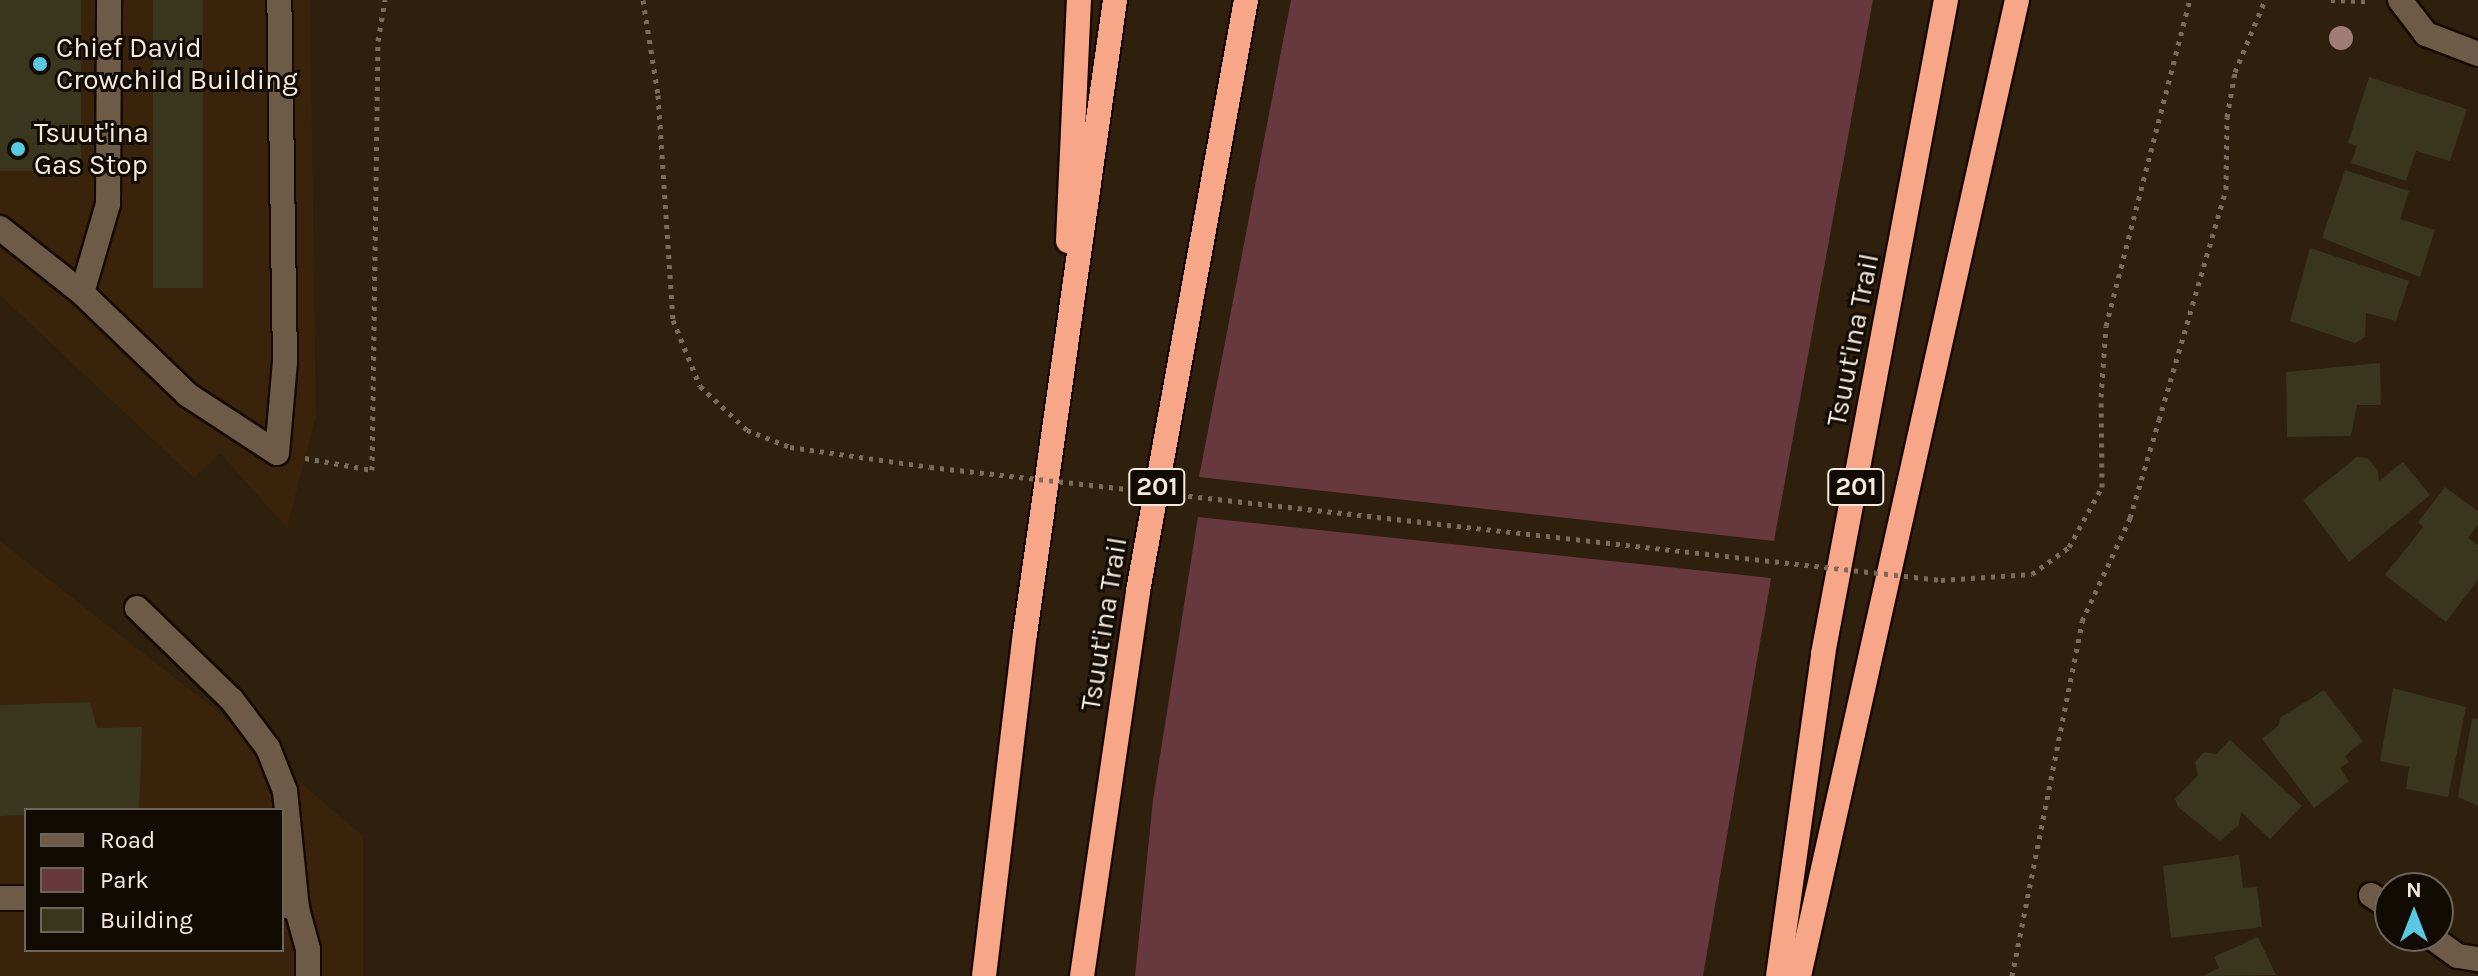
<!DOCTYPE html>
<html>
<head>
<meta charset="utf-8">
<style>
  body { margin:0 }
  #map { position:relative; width:2478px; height:976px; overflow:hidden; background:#2f1f0d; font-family:Karla,sans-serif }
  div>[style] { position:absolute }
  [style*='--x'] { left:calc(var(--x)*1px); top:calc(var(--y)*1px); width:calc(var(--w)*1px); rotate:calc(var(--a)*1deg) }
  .built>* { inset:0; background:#39240b }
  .green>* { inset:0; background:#67383e }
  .building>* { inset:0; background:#3a351d; transform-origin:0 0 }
  .path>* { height:5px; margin-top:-2.5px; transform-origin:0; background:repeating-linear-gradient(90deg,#7a6c5d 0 4px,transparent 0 10px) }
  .roads { filter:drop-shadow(2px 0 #170900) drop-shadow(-2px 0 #170900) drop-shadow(0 2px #170900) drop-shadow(0 -2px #170900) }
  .minor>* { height:24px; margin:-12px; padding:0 12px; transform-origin:12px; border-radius:12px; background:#6d5b47 }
  .highway>* { height:24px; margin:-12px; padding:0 12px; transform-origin:12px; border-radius:12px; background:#f8a688 }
  .path-bridge>* { height:5px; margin-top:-2.5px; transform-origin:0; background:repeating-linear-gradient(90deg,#7a6c5d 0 4px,transparent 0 10px) }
  .trees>* { width:24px; height:24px; margin:-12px; border-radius:50%; background:#a07c77 }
  .dots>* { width:22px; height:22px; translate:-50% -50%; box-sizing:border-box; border:4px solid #120b04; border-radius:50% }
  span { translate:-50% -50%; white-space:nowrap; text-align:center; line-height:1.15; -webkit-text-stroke:6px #120b04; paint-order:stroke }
  .shield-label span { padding:2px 6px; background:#120b04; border:2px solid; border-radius:6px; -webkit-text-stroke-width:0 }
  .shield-label { font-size:26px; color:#f5eade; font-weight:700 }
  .poi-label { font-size:28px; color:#f5eade }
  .left { translate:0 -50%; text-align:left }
  .street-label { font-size:28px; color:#f5eade }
  .legend { position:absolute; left:24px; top:808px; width:260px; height:144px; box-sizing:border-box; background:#120b04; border:2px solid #6d645b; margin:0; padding:10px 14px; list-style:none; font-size:24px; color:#f5eade }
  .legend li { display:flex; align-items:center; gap:16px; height:40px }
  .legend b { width:40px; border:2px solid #6d645b }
  .north { position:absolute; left:2374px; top:872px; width:80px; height:80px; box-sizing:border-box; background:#120b04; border:2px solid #6d645b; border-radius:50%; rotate:0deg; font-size:22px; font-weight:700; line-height:32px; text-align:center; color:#f5eade }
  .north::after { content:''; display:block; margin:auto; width:28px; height:36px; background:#57c9e2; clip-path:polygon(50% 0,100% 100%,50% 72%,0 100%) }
</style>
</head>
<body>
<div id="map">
  <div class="built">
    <i style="clip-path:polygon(0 0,310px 0,316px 415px,287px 528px,220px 453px,194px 478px,0 295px)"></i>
    <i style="clip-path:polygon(evenodd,0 541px,212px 707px,363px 836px,363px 976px,0 976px,0 541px,26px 810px,282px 810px,282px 950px,26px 950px,26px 810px)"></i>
  </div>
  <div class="green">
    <i style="clip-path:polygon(1291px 0,1873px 0,1774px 541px,1199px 477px)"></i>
    <i style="clip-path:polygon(1198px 517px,1771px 578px,1703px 976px,1135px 976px,1153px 800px)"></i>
  </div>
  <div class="building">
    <i style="left:0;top:0;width:81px;height:171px"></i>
    <i style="left:153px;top:0;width:50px;height:288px"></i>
    <i style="clip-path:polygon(2369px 77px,2467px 109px,2450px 161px,2416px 151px,2406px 181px,2351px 163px,2357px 146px,2348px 143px)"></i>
    <i style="clip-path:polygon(2345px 170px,2409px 191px,2400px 219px,2435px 230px,2420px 277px,2322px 238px)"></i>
    <i style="clip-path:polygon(2310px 248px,2409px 281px,2396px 321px,2366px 313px,2365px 337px,2355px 343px,2290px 321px)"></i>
    <i style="clip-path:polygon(2380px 363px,2381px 405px,2357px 405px,2351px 436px,2287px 437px,2286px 372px)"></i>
    <i style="clip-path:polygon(2357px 457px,2368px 458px,2378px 471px,2379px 481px,2403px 462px,2430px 495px,2349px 562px,2303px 500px)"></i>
    <i style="clip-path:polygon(2445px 487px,2478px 511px,2478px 525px,2468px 538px,2478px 545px,2478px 580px,2446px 622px,2385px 575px,2423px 527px,2418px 522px)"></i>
    <i style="clip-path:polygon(2393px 688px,2466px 707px,2448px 797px,2406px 789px,2409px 767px,2380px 761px)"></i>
    <i style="clip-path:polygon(2324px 690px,2363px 741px,2345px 756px,2349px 762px,2340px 768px,2349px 781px,2314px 808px,2262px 739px,2279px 725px,2280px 718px)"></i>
    <i style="clip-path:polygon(90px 702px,97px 728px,142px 727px,139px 810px,26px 810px,26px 815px,0 816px,0 705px)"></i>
    <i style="clip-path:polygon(2472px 718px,2478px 719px,2478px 806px,2458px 797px)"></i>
    <i style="clip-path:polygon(2230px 740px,2302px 806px,2270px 839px,2241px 812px,2239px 825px,2220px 841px,2178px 807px,2175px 799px,2198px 775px,2195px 762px,2204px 752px,2216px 754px)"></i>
    <i style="clip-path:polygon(2239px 855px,2243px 888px,2257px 887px,2262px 927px,2171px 938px,2163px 866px)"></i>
    <i style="clip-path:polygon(2258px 937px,2276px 975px,2203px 976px,2219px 968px,2214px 957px)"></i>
  </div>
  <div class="path">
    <i style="--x:643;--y:0;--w:96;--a:81"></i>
    <i style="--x:658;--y:95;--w:225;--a:86.2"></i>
    <i style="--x:673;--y:320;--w:71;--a:67.8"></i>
    <i style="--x:700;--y:386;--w:64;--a:43.1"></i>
    <i style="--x:747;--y:430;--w:46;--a:21.6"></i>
    <i style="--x:790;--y:447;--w:141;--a:8.1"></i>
    <i style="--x:2331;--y:0;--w:38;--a:2"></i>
    <i style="--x:2101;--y:397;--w:71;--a:-86"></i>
    <i style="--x:2106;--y:326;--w:337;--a:-75.6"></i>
    <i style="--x:305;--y:458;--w:68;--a:10.2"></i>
    <i style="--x:372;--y:470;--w:429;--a:-89.2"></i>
    <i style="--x:378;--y:41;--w:42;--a:-80.3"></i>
    <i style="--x:2012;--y:976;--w:362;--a:-78.8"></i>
    <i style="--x:2082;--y:621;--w:114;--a:-65"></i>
    <i style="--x:2130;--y:518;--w:102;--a:-73.5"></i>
    <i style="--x:2159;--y:420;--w:241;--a:-73.8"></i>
    <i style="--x:2226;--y:189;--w:72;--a:-89.2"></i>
    <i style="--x:2227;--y:117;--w:46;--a:-79.9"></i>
    <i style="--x:2235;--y:72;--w:78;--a:-67.4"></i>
  </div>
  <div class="roads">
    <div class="minor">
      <i style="--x:2400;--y:0;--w:43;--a:52.6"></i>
      <i style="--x:2426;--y:34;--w:56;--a:21"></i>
      <i style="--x:0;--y:228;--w:105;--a:38.4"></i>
      <i style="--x:82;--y:293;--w:147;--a:43.9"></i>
      <i style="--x:188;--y:395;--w:106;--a:33.1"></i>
      <i style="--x:277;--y:453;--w:91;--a:-85"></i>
      <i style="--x:285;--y:362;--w:362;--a:-90.9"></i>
      <i style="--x:82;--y:293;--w:93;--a:-73.7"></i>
      <i style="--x:108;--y:204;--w:204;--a:-89.7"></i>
      <i style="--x:137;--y:608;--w:132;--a:44.1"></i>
      <i style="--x:232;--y:700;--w:60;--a:53.1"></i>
      <i style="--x:268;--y:748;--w:46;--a:68.4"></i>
      <i style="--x:285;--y:791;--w:119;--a:84.2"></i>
      <i style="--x:2371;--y:895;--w:23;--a:34"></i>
      <i style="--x:0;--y:898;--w:26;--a:0"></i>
      <i style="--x:284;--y:905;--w:14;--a:17"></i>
      <i style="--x:297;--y:909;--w:41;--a:74.6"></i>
      <i style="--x:308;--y:949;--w:27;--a:90"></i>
      <i style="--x:2430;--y:936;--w:34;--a:36"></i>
      <i style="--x:2458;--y:956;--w:20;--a:9"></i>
    </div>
    <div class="highway">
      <i style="--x:1068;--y:241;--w:241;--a:-87.4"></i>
      <i style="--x:984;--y:976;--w:344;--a:-83.2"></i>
      <i style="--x:1025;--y:634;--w:640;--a:-81.92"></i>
      <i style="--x:1082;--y:976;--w:389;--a:-81.7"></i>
      <i style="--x:1138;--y:591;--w:601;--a:-79.64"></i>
      <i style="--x:1778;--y:976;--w:325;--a:-82"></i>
      <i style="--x:1823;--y:654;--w:665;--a:-79.35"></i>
      <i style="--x:1799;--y:976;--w:1000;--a:-77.41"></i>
    </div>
  </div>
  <div class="path-bridge">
    <i style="--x:930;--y:467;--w:1017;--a:6.38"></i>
    <i style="--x:1941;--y:580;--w:91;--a:-3.8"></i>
    <i style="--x:2032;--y:574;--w:46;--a:-36.1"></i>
    <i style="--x:2069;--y:547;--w:68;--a:-61.2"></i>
    <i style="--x:2102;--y:487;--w:90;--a:-90.6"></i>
  </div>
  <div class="trees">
    <i style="left:2341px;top:38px"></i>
  </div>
  <div class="dots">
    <i style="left:40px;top:64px;background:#57c9e2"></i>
    <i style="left:18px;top:149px;background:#57c9e2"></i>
  </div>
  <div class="shield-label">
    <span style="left:1157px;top:487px">201</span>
    <span style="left:1856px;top:487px">201</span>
  </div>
  <div class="poi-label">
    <span class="left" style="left:56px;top:64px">Chief David<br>Crowchild Building</span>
    <span class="left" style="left:34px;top:149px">Tsuut'ina<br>Gas Stop</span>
  </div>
  <div class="street-label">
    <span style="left:1853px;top:340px;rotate:-79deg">Tsuut'ina Trail</span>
    <span style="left:1104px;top:624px;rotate:-81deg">Tsuut'ina Trail</span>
  </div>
  <ul class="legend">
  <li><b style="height:10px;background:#6d5b47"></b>Road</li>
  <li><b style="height:22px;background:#67383e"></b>Park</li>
  <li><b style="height:22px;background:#3a351d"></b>Building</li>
  </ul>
  <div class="north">N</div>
</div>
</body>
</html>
